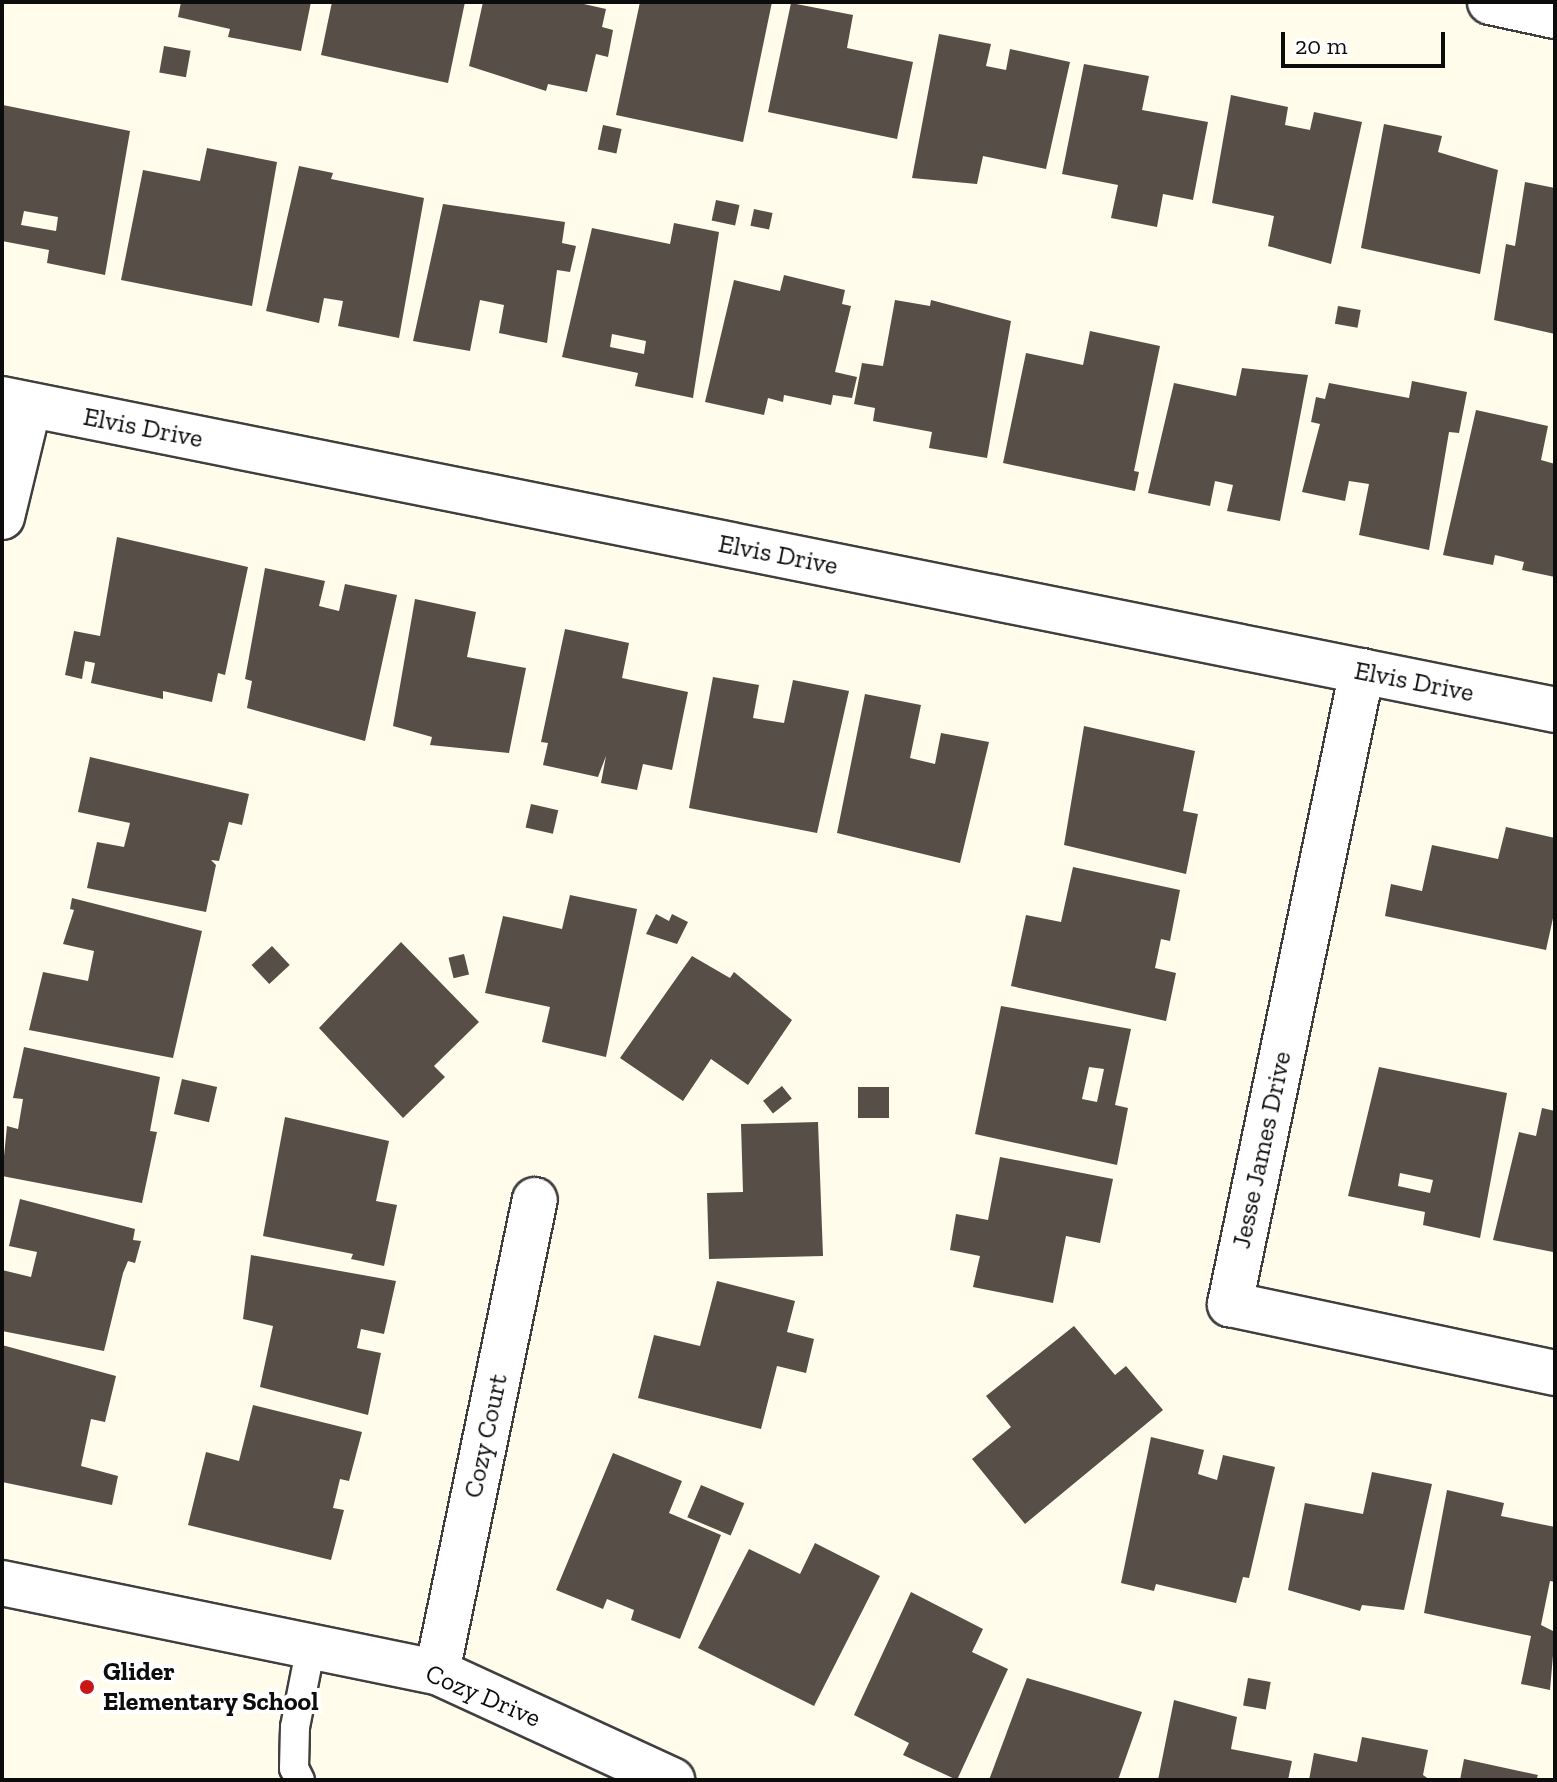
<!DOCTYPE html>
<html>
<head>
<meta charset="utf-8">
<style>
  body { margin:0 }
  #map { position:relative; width:1557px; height:1782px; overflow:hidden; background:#fffceb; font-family:"Zilla Slab",serif }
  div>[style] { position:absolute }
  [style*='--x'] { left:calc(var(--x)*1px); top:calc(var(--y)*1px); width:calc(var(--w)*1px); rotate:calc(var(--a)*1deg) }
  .building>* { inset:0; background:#564e47; transform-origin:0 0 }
  .roads { filter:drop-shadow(2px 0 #3f3f3f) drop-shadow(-2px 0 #3f3f3f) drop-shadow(0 2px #3f3f3f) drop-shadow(0 -2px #3f3f3f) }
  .lane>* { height:28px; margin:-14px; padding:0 14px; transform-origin:14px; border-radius:14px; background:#fff }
  .street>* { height:44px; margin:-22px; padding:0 22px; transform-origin:22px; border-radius:22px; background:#fff }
  .dots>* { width:22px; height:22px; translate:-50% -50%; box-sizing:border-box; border:4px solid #fff; border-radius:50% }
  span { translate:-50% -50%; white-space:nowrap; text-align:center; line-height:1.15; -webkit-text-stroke:8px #fff; paint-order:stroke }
  .street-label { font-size:26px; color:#0c0c0c }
  .poi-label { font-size:26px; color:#0c0c0c; font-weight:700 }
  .left { translate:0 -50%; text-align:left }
  .frame { position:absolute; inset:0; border:4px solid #0c0c0c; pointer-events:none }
  .scale { position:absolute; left:1281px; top:32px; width:164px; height:36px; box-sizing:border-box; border:4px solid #0c0c0c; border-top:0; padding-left:10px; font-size:24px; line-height:28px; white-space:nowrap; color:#0c0c0c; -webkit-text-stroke:6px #fff; paint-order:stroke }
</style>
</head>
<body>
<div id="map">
  <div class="building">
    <i style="clip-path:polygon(181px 2px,311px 2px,301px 51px,228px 37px,230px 29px,178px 17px)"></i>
    <i style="clip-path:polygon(332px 2px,465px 2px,448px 83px,321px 55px)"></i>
    <i style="clip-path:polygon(483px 2px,575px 2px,606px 9px,602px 27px,613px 30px,608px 57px,596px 54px,587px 92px,548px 84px,546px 91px,469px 66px)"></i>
    <i style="clip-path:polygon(640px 2px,772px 2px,743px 142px,616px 115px)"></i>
    <i style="clip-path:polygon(791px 3px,853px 15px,847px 48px,913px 62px,897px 139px,768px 112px)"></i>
    <i style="clip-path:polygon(939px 34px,991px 44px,986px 66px,1006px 70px,1010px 49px,1070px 62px,1046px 169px,983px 156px,977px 184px,912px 178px)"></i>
    <i style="left:164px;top:46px;width:27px;height:27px;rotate:10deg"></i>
    <i style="clip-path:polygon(1084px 64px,1149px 76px,1142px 110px,1208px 122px,1193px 200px,1163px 194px,1157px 227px,1111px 218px,1118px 185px,1062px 174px)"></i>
    <i style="clip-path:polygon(1231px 95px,1288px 107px,1285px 125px,1310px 130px,1314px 112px,1362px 122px,1331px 264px,1268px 246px,1274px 216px,1212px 203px)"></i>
    <i style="clip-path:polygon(evenodd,3px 105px,130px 131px,105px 275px,47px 263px,49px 250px,2px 241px,3px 105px,24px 211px,58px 217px,56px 231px,21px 225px,24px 211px)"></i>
    <i style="clip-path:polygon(1384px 124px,1442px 136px,1438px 152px,1498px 170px,1480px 274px,1361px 248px)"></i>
    <i style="left:603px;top:125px;width:19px;height:25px;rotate:12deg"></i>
    <i style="clip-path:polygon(207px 148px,277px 162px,252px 306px,121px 280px,143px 170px,200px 181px)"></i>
    <i style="clip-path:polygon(299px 166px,333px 173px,331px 179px,424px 198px,399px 338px,338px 326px,343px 301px,324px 298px,319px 323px,266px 311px)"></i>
    <i style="clip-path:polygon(1525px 182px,1555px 188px,1555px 334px,1494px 320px,1506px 244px,1515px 246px)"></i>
    <i style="left:716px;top:200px;width:24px;height:21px;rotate:12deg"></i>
    <i style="clip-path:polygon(443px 204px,565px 222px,562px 243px,576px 246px,570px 272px,557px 270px,547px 343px,499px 333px,504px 305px,480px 300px,470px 351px,413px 341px)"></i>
    <i style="left:754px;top:209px;width:19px;height:17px;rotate:12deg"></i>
    <i style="clip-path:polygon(evenodd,674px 223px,719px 232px,693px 398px,635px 386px,638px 373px,562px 357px,592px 228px,670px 244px,674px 223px,612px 334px,646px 341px,644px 354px,610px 347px,612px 334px)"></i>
    <i style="clip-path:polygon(784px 275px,845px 290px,842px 304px,851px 306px,835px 372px,857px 377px,852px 398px,833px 395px,831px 405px,784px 395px,783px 402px,768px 398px,764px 415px,705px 402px,734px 280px,780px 291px)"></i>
    <i style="clip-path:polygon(895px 300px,930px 306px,931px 300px,1011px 321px,987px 458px,929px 448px,932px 432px,873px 421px,875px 408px,854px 404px,862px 363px,883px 366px)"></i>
    <i style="left:1338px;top:306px;width:23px;height:18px;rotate:10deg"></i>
    <i style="clip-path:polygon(1090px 331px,1160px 346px,1134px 471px,1139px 472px,1135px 491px,1003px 463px,1026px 353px,1083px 365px)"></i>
    <i style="clip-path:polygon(1242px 368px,1308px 375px,1280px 521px,1227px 511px,1233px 485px,1215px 481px,1210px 506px,1148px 493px,1174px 383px,1236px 396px)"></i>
    <i style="clip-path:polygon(1412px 381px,1467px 392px,1459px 433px,1449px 432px,1429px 550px,1359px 535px,1369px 484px,1349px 481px,1345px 501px,1302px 492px,1320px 424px,1311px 422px,1316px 397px,1325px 399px,1329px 383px,1409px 398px)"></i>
    <i style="clip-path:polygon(1476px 410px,1548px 426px,1541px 460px,1555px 464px,1555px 577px,1522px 570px,1524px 562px,1495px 555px,1493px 565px,1443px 555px)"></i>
    <i style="clip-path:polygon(117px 537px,248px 567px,225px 675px,218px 673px,212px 702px,163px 691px,163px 699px,91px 683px,95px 663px,85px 661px,82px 679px,65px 675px,74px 631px,100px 636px)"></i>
    <i style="clip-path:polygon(265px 568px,325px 581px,319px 606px,339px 611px,345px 584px,397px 595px,365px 741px,247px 708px,252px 681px,245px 679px)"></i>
    <i style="clip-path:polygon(415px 599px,476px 612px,467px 657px,526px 668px,509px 753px,430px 745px,432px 737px,393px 726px)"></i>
    <i style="clip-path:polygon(565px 629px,629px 643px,622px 678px,688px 692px,672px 770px,643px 764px,637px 790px,601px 783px,606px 756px,598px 777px,543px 765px,548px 743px,541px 742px)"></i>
    <i style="clip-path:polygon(713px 677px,759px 685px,753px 718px,784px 723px,793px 680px,849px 691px,817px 833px,689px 808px)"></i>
    <i style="clip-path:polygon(865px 694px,921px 705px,910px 758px,935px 764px,941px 733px,989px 742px,960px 863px,837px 833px)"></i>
    <i style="clip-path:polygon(1084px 726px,1195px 751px,1183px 811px,1198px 814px,1186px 874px,1064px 845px)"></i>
    <i style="clip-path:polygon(90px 757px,249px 794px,242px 825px,229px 822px,219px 861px,211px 860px,216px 865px,206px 912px,87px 888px,97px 842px,124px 847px,130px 823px,78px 812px)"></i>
    <i style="left:531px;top:804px;width:28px;height:24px;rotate:13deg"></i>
    <i style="clip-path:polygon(1506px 827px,1555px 838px,1555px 909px,1546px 950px,1385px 916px,1391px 884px,1422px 891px,1432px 845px,1498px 859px)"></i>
    <i style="clip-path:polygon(1073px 867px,1180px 890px,1170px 941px,1161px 939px,1155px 968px,1176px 973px,1166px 1021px,1011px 986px,1026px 915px,1061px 922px)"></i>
    <i style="clip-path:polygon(570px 895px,637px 909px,606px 1057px,542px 1042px,550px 1007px,485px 993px,503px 916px,562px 929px)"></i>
    <i style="clip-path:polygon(72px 898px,202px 931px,173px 1058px,29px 1030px,43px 972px,88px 981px,94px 951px,63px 944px,74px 910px,70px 909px)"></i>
    <i style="clip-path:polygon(656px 914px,669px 921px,672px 914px,688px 922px,677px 944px,646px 934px)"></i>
    <i style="clip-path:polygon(401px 942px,479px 1022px,434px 1066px,445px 1077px,403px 1118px,319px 1028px)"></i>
    <i style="left:272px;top:946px;width:26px;height:28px;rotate:47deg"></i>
    <i style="left:464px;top:954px;width:21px;height:16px;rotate:76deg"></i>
    <i style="clip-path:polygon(692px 956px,730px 978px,734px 972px,792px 1020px,748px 1085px,711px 1059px,683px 1101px,620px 1058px)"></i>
    <i style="clip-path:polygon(evenodd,1001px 1006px,1131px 1029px,1115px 1105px,1128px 1108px,1117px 1165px,975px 1134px,1001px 1006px,1089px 1067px,1104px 1069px,1097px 1102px,1082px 1099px,1089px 1067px)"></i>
    <i style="clip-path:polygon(24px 1047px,160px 1077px,150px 1131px,157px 1132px,142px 1203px,2px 1176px,7px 1126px,18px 1129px,23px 1099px,13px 1098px)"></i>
    <i style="clip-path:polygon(evenodd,1379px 1067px,1507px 1093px,1480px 1238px,1423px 1225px,1425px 1212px,1348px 1196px,1379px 1067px,1400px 1173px,1433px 1180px,1430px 1193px,1398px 1186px,1400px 1173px)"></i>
    <i style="left:182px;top:1079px;width:36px;height:36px;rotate:13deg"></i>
    <i style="left:782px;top:1086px;width:16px;height:24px;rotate:52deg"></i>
    <i style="left:889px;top:1087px;width:31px;height:31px;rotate:90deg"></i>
    <i style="clip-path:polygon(1542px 1108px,1555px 1111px,1553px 1252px,1493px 1240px,1519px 1132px,1536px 1136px)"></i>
    <i style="clip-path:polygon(285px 1117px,389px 1141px,376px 1201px,397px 1205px,384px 1266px,351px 1259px,353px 1254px,263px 1236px)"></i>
    <i style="clip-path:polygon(818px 1122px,823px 1256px,709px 1259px,707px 1193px,743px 1192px,741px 1124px)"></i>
    <i style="clip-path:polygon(1000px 1157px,1113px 1179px,1100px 1243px,1066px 1236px,1053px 1303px,973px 1287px,980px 1256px,950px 1250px,956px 1214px,988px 1220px)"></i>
    <i style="clip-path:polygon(20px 1199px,135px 1229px,133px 1240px,141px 1241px,135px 1263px,128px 1261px,123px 1273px,104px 1351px,2px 1331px,2px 1270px,31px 1277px,37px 1252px,9px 1246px)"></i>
    <i style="clip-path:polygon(251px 1255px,396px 1281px,384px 1334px,361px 1329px,357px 1348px,381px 1353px,368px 1415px,260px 1387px,273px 1326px,243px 1319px)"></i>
    <i style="clip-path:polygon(717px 1281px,795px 1301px,787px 1332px,814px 1339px,806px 1373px,777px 1366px,761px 1429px,638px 1398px,654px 1335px,700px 1346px)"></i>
    <i style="clip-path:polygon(1074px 1326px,1115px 1375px,1126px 1366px,1163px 1410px,1025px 1524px,972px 1459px,1011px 1427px,986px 1396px)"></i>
    <i style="clip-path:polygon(2px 1345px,116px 1376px,105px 1422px,91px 1419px,81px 1466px,118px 1476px,112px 1505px,2px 1482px)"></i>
    <i style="clip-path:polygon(253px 1405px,362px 1432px,349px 1481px,340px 1479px,333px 1508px,344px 1510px,331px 1560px,188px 1525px,206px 1452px,239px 1461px)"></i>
    <i style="clip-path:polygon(1151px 1437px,1204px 1450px,1198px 1474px,1217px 1480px,1223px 1455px,1275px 1467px,1249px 1578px,1243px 1577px,1236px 1603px,1156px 1584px,1154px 1591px,1121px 1583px)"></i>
    <i style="clip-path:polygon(613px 1453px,682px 1481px,669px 1513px,721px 1535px,680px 1639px,631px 1620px,634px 1610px,607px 1599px,603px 1609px,556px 1590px)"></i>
    <i style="clip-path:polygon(1372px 1472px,1432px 1484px,1404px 1610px,1362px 1605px,1360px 1611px,1288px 1590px,1305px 1503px,1363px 1514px)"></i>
    <i style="left:701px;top:1485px;width:47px;height:35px;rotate:23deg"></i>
    <i style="clip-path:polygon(1447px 1490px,1504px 1503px,1501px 1516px,1555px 1527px,1555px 1582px,1550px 1581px,1541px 1625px,1555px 1632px,1550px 1690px,1521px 1684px,1531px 1636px,1424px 1613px)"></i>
    <i style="clip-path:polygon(815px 1543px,880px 1576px,814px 1706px,698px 1648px,749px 1549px,800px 1574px)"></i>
    <i style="clip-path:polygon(911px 1592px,983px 1629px,972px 1652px,1008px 1669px,957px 1780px,903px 1755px,909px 1743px,854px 1715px)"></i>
    <i style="clip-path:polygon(1027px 1678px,1142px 1712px,1118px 1780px,989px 1780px)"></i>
    <i style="left:1248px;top:1678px;width:23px;height:28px;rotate:10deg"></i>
    <i style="clip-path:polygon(1174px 1700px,1237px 1717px,1231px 1749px,1292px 1761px,1288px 1780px,1158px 1780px)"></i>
    <i style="clip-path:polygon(1362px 1737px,1428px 1750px,1423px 1775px,1430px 1780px,1309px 1780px,1314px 1753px,1357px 1762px)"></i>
    <i style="clip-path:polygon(1464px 1759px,1538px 1775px,1536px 1780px,1460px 1780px)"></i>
  </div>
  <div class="roads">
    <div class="lane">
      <i style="--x:300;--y:1780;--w:13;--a:-117"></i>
      <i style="--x:294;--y:1768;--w:41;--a:-88.6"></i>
      <i style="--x:295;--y:1727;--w:83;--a:-78.8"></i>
    </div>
    <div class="street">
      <i style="--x:1490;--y:2;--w:66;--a:12.2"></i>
      <i style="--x:2;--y:399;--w:1584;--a:11.32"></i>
      <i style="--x:2;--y:517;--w:115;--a:-76.4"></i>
      <i style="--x:1362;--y:671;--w:647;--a:101.78"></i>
      <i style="--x:1230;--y:1304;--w:332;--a:12"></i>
      <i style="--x:2;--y:1583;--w:444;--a:11.6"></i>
      <i style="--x:437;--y:1672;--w:259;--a:24.7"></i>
      <i style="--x:437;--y:1672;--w:482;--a:-78.3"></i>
    </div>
  </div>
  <div class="dots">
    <i style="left:87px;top:1687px;background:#c91718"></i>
  </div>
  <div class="street-label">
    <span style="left:143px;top:428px;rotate:11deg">Elvis Drive</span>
    <span style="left:778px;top:555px;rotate:11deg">Elvis Drive</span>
    <span style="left:1414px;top:682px;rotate:11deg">Elvis Drive</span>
    <span style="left:1262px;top:1150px;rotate:-78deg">Jesse James Drive</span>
    <span style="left:486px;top:1436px;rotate:-78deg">Cozy Court</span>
    <span style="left:483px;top:1696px;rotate:23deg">Cozy Drive</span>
  </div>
  <div class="poi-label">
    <span class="left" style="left:103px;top:1687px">Glider<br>Elementary School</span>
  </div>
  <div class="frame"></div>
  <div class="scale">20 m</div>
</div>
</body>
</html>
